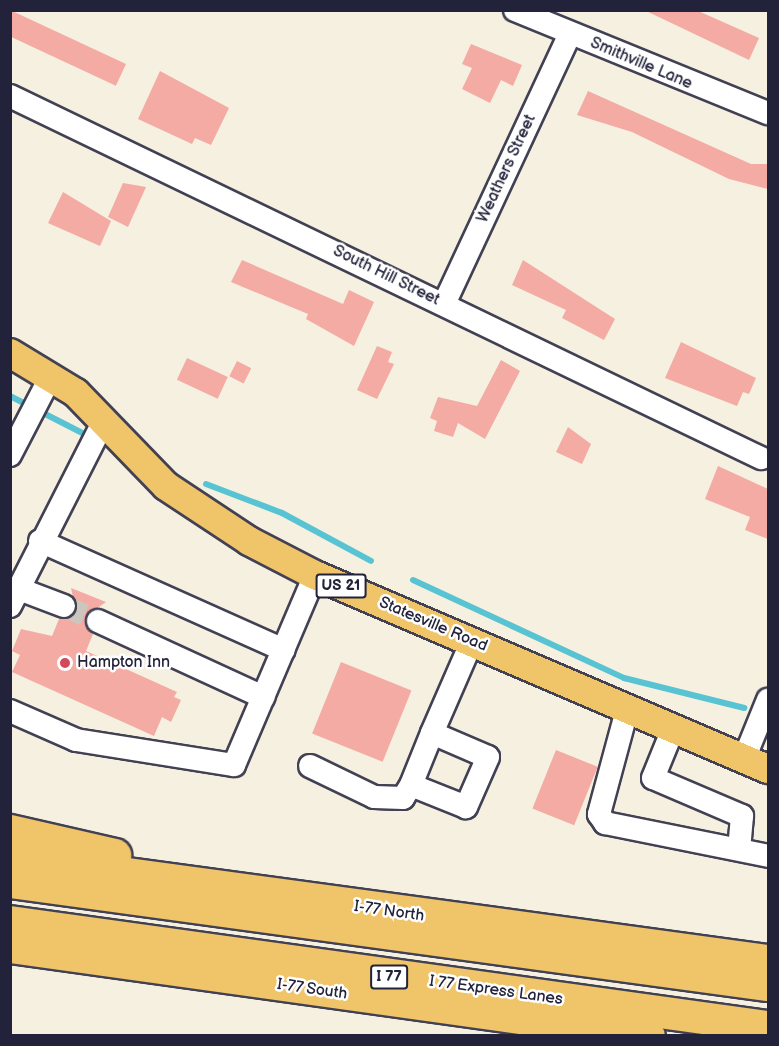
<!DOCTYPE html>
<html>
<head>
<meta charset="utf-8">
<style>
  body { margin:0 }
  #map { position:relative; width:779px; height:1046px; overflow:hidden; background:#f5f0df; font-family:"Balsamiq Sans",sans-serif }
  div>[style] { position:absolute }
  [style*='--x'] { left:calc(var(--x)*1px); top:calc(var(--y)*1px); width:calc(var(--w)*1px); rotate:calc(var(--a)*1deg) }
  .stream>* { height:6px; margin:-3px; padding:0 3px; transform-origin:3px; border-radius:3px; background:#58c3d2 }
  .building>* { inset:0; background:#f3aba4; transform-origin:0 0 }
  .minor-tunnel>* { height:22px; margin-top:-11px; transform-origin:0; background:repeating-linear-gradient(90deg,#cbc7be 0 22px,transparent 0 33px) }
  .roads { filter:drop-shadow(2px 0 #424154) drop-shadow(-2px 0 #424154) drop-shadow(0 2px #424154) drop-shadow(0 -2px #424154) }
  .minor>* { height:22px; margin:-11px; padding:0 11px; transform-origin:11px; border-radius:11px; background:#fff }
  .major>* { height:28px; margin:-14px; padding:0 14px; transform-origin:14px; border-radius:14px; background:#f0c469 }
  .highway>* { height:32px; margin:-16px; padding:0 16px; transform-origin:16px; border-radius:16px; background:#f0c469 }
  .dots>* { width:16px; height:16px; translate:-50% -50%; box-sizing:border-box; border:3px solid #fff; border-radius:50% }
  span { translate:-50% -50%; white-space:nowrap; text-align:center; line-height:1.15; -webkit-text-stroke:5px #fff; paint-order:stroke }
  .shield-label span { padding:2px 4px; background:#fff; border:2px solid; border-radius:4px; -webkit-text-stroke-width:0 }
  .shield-label { font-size:15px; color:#22223b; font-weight:700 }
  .street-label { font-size:16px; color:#22223b }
  .poi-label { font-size:16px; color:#22223b }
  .left { translate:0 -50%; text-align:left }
  .frame { position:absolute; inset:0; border:12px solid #22223b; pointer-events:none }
</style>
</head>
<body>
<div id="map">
  <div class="stream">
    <i style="--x:10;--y:396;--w:90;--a:27.1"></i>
    <i style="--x:206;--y:484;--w:81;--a:20.9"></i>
    <i style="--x:282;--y:513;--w:101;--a:28.3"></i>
    <i style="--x:413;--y:580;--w:233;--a:24.9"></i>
    <i style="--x:624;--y:678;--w:124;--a:14"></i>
  </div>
  <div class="building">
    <i style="left:10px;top:10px;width:128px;height:24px;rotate:25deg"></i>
    <i style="clip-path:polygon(644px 10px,696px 10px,759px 38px,749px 60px)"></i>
    <i style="clip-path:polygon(471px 44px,522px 65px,513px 86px,501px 80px,490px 103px,462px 89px,472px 68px,462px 64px)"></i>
    <i style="clip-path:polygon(160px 71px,229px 108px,211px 145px,195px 138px,192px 144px,138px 119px)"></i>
    <i style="clip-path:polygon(588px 91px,751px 164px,768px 164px,768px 189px,729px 179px,632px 132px,577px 115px)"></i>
    <i style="clip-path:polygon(123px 183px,146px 187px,128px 227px,108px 217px)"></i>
    <i style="clip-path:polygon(63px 192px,111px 221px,100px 246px,48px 223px)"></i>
    <i style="clip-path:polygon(242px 260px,343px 304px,349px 290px,374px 302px,354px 346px,306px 319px,308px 314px,231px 282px)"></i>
    <i style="clip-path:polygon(523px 260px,615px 319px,604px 340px,562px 318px,566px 310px,512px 285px)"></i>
    <i style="clip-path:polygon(681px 342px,756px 378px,749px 394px,743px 392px,737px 406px,665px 378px)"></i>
    <i style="clip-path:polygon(377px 346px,392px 352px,388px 362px,394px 364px,377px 399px,357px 390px)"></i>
    <i style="left:187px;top:358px;width:45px;height:24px;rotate:25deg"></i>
    <i style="clip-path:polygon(501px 360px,520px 371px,485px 439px,458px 423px,453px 437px,434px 431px,437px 421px,430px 418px,438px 397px,477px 406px)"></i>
    <i style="left:237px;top:361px;width:16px;height:17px;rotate:27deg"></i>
    <i style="clip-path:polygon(568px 427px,591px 444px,582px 464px,556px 452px)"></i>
    <i style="clip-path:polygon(718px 466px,768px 489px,768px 539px,745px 530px,750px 517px,705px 499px)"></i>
    <i style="clip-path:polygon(71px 588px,106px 602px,86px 616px,93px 634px,86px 651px,177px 692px,174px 697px,181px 700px,171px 722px,162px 717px,154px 736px,12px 672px,20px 655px,12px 651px,21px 629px,52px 636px,59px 619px,76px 611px)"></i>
    <i style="left:341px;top:662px;width:76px;height:77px;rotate:22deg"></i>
    <i style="left:556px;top:750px;width:45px;height:63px;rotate:22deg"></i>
  </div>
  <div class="minor-tunnel">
    <i style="--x:64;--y:606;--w:37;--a:24"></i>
  </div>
  <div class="roads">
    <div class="minor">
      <i style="--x:515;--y:10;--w:273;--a:22.2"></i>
      <i style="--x:10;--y:96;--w:834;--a:25.74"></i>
      <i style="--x:444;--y:304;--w:298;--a:-65"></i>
      <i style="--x:10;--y:455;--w:89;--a:-62.6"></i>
      <i style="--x:40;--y:541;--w:267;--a:24.1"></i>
      <i style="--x:19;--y:589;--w:48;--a:20.7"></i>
      <i style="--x:10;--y:606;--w:208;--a:-63.1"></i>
      <i style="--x:98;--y:621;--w:182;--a:24.7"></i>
      <i style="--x:627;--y:710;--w:108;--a:105.1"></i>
      <i style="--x:599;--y:814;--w:11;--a:56"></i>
      <i style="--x:605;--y:823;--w:166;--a:11.4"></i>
      <i style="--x:10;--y:711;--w:72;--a:23.7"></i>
      <i style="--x:76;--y:740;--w:160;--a:9"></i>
      <i style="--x:234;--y:765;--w:207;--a:-66.9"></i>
      <i style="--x:673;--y:729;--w:53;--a:112.2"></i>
      <i style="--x:653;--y:778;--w:97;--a:23.1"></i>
      <i style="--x:742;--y:816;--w:33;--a:95"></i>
      <i style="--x:432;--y:733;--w:61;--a:23.2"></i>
      <i style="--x:488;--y:757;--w:55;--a:113.7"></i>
      <i style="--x:466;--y:807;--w:59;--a:-158.2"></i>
      <i style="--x:411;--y:785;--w:56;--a:-68"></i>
      <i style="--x:432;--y:733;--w:100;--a:-66.5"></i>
      <i style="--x:744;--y:759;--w:64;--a:-67.9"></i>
      <i style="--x:310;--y:766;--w:71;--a:25.8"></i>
      <i style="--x:374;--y:797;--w:29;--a:2"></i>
      <i style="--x:403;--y:798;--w:15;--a:-58"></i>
    </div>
    <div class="major">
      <i style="--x:10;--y:353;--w:77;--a:31.2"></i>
      <i style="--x:76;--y:393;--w:129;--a:45.9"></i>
      <i style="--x:166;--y:486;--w:100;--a:33.5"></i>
      <i style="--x:249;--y:541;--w:74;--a:27.3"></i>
      <i style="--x:315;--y:575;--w:493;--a:23.2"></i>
    </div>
    <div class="highway">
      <i style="--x:10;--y:831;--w:108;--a:12.9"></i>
      <i style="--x:10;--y:858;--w:765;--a:7.74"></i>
      <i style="--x:10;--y:882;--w:765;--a:7.74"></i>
      <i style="--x:10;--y:922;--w:765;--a:7.89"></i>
      <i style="--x:10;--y:947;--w:645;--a:7.93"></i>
    </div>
  </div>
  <div class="dots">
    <i style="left:65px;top:663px;background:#d1495b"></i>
  </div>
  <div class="shield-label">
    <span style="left:341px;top:586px">US 21</span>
    <span style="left:389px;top:977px">I 77</span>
  </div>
  <div class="street-label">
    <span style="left:641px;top:64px;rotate:23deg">Smithville Lane</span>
    <span style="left:507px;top:169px;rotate:-65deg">Weathers Street</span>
    <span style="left:386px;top:276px;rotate:26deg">South Hill Street</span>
    <span style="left:433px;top:625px;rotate:23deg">Statesville Road</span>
    <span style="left:389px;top:912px;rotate:8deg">I-77 North</span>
    <span style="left:312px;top:990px;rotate:8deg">I-77 South</span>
    <span style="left:496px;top:991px;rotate:8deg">I 77 Express Lanes</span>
  </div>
  <div class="poi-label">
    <span class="left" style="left:77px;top:663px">Hampton Inn</span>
  </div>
  <div class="frame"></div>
</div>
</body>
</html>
